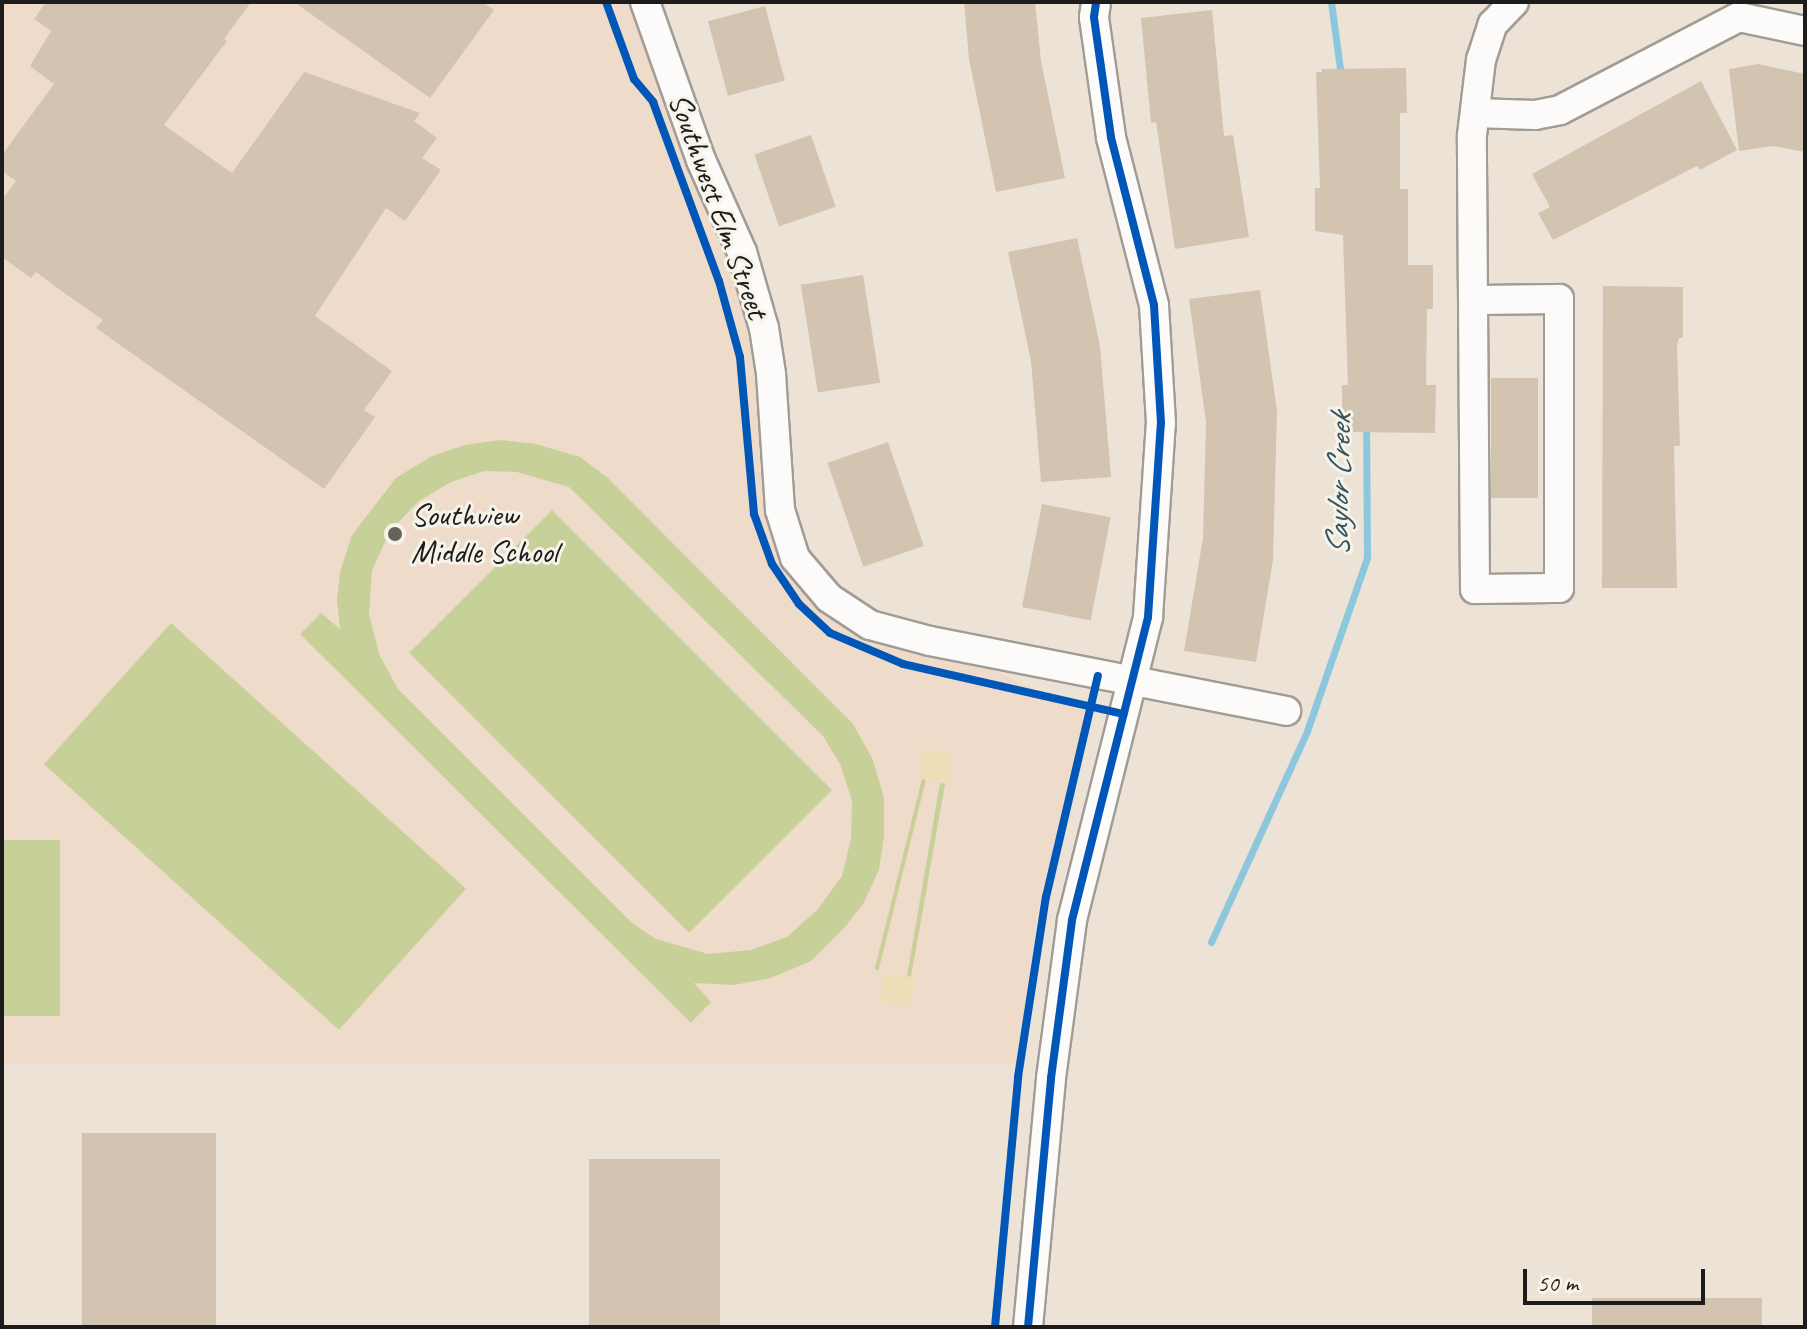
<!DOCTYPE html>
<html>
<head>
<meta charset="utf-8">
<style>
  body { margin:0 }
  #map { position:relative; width:1807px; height:1329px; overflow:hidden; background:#ece3d6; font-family:Caveat,sans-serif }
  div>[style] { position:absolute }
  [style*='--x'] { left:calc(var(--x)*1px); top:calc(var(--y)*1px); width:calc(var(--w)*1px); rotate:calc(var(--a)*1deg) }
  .built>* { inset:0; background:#efdbc9 }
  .green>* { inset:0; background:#c7d099; transform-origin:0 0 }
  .sand>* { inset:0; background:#eddeb7; transform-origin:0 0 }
  .stream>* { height:7px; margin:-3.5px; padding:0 3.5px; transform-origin:3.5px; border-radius:3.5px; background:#8dc7de }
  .building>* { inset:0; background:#d2c4b0; transform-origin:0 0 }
  .roads { filter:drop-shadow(2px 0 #a19c95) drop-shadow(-2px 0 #a19c95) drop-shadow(0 2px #a19c95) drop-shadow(0 -2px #a19c95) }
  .minor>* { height:28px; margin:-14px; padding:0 14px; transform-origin:14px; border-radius:14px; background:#fcfbf9 }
  .cycleway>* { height:8px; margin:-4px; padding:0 4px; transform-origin:4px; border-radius:4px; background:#0057b8 }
  .dots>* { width:22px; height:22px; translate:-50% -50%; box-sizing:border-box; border:4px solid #f7f3e8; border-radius:50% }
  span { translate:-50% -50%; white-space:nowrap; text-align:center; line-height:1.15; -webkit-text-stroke:6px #f7f3e8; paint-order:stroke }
  .street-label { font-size:32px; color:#1c1c1c }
  .poi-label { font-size:32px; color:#1c1c1c }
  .left { translate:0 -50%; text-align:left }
  .water-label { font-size:34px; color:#355461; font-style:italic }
  .frame { position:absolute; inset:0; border:4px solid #1c1c1c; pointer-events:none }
  .scale { position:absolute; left:1523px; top:1269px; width:182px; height:36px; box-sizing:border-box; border:4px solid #1c1c1c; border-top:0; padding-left:10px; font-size:24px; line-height:28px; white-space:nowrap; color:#1c1c1c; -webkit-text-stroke:6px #f7f3e8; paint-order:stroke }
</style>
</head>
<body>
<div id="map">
  <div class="built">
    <i style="clip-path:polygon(2px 2px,645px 2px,742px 252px,780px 510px,829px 598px,1087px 712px,1037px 912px,1018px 1064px,2px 1064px)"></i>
  </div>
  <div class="green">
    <i style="clip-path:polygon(evenodd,501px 440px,536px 444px,580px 457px,608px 478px,853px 724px,873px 760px,884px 798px,884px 836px,879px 870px,863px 904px,845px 927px,811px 961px,771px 978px,734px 985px,694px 983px,711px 1002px,691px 1023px,300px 634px,321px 613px,340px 629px,337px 600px,340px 572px,352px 535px,396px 478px,430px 457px,465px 445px,501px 440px,484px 471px,517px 472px,569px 487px,823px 736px,840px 764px,852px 801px,851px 839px,842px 876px,818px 909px,787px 937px,751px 950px,708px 954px,656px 939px,632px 923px,398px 689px,380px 656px,369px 615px,372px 570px,390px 531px,419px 501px,451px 482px,484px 471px)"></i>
    <i style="left:552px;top:510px;width:396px;height:202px;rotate:45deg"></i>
    <i style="left:171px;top:623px;width:397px;height:190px;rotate:42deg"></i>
    <i style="left:922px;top:779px;width:4px;height:196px;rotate:14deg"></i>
    <i style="clip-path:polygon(940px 783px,945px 784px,911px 977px,907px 976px)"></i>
    <i style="left:2px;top:840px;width:58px;height:176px"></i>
  </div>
  <div class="sand">
    <i style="left:923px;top:749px;width:30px;height:29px;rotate:9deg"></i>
    <i style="left:885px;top:972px;width:31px;height:30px;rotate:11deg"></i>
  </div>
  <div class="stream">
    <i style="--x:1331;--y:2;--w:75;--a:82.3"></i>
    <i style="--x:1211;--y:942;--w:232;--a:-65.5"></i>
    <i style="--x:1307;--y:731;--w:183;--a:-70.9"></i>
    <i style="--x:1367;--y:558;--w:135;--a:-90.4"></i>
  </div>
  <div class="building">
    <i style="clip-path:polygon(46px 2px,251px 2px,224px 39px,227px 41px,164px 125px,232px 173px,304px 72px,420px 113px,414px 121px,437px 138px,422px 158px,441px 170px,405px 221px,386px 208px,315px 316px,392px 371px,364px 410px,375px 417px,324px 489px,96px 328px,103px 320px,63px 292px,36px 272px,31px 278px,2px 257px,2px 200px,16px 181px,2px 171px,2px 155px,54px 84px,30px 66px,51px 31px,34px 19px)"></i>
    <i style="clip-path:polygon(294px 2px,482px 2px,494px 10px,430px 98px)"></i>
    <i style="clip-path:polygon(964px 2px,1035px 2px,1041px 61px,1065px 178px,996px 192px,969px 59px)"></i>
    <i style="left:765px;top:6px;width:77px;height:59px;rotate:75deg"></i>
    <i style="clip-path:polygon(1212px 10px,1224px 136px,1233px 135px,1249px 237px,1175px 249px,1156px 122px,1151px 123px,1141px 18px)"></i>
    <i style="clip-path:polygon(1758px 64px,1805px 74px,1805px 152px,1773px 146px,1739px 151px,1729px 69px)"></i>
    <i style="clip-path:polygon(1406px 68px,1407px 113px,1400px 113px,1400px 189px,1408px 189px,1408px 265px,1433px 265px,1433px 309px,1427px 309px,1426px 385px,1436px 385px,1435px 433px,1348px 432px,1342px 430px,1342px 385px,1348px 385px,1343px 235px,1315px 231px,1315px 188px,1320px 188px,1316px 72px,1322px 72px,1322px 69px)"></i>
    <i style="clip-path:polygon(1701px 81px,1737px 150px,1700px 170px,1697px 166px,1553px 240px,1538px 213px,1550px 207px,1532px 174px)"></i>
    <i style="left:811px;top:135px;width:76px;height:60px;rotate:71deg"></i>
    <i style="clip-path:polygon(1077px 238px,1100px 346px,1111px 477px,1041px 482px,1031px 361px,1008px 252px)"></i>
    <i style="left:863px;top:275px;width:109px;height:63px;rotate:81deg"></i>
    <i style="clip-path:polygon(1603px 286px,1683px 287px,1683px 338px,1679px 338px,1677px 345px,1680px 446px,1674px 446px,1677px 588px,1602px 588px)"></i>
    <i style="clip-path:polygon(1260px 290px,1277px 411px,1273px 560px,1256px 662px,1184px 651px,1203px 538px,1206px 422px,1189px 299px)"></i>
    <i style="left:1491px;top:378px;width:47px;height:120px"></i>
    <i style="left:888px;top:442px;width:110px;height:64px;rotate:71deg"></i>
    <i style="left:1042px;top:504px;width:70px;height:105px;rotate:11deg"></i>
    <i style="left:82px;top:1133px;width:134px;height:194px"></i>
    <i style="left:589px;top:1159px;width:131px;height:168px"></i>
    <i style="left:1762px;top:1298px;width:29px;height:170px;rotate:90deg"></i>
  </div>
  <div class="roads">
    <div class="minor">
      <i style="--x:645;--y:2;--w:168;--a:70.5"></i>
      <i style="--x:701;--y:160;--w:101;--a:66"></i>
      <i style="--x:742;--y:252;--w:79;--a:73.9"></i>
      <i style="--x:764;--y:328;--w:47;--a:81.3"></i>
      <i style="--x:771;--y:374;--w:136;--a:86.2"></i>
      <i style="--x:780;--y:510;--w:50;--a:72.6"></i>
      <i style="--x:795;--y:558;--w:52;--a:49.6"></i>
      <i style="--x:829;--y:598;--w:49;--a:33.4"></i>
      <i style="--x:870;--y:625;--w:62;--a:14.9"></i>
      <i style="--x:930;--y:641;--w:363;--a:11.1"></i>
      <i style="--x:1475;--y:113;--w:60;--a:1.9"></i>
      <i style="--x:1535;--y:115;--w:25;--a:-11"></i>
      <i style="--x:1560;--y:110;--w:202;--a:-27.5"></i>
      <i style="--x:1739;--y:17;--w:67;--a:12"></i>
      <i style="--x:1474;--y:300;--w:85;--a:-0.7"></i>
      <i style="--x:1559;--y:299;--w:289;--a:90"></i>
      <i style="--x:1559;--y:588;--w:84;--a:179.3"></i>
      <i style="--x:1475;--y:589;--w:454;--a:-90.4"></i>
      <i style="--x:1472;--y:135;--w:76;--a:-83.2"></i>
      <i style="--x:1481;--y:60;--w:38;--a:-72"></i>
      <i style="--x:1493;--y:24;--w:30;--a:-46"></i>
      <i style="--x:1028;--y:1327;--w:250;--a:-84.7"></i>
      <i style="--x:1051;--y:1078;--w:159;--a:-82.4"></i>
      <i style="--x:1072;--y:920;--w:312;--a:-75.9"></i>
      <i style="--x:1148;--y:617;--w:194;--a:-86.2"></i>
      <i style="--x:1161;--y:423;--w:118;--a:-93.4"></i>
      <i style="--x:1154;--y:305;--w:173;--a:-104.4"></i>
      <i style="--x:1111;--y:137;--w:121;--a:-98.1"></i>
      <i style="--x:1094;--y:17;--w:15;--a:-82"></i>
    </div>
  </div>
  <div class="cycleway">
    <i style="--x:606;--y:2;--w:82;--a:70"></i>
    <i style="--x:634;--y:79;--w:30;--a:50"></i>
    <i style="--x:653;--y:102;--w:191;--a:69.8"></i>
    <i style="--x:719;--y:281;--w:79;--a:74.6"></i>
    <i style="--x:740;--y:357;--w:158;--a:84.9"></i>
    <i style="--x:754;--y:514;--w:53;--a:70.2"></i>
    <i style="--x:772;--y:564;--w:48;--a:56"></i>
    <i style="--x:799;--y:604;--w:42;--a:43.1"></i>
    <i style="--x:830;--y:633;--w:79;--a:23"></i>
    <i style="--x:903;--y:664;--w:226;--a:12.8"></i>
    <i style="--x:995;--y:1327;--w:251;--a:-84.7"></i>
    <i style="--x:1018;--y:1077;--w:182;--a:-81.2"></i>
    <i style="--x:1046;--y:897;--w:227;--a:-76.8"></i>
    <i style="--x:1028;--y:1327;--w:250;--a:-84.7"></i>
    <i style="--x:1051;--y:1078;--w:159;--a:-82.4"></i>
    <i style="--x:1072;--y:920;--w:312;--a:-75.9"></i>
    <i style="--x:1148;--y:617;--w:194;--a:-86.2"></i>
    <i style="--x:1161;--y:423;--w:118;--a:-93.4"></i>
    <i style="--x:1154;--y:305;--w:173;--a:-104.4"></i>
    <i style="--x:1111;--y:137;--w:121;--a:-98.1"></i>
    <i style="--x:1094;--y:17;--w:15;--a:-82"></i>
  </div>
  <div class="dots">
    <i style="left:395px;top:534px;background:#65625d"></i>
  </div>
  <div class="street-label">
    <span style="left:718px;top:206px;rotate:70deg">Southwest Elm Street</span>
  </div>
  <div class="poi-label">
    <span class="left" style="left:411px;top:534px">Southview<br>Middle School</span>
  </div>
  <div class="water-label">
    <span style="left:1338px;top:485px;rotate:-89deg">Saylor Creek</span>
  </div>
  <div class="frame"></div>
  <div class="scale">50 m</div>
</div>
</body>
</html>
